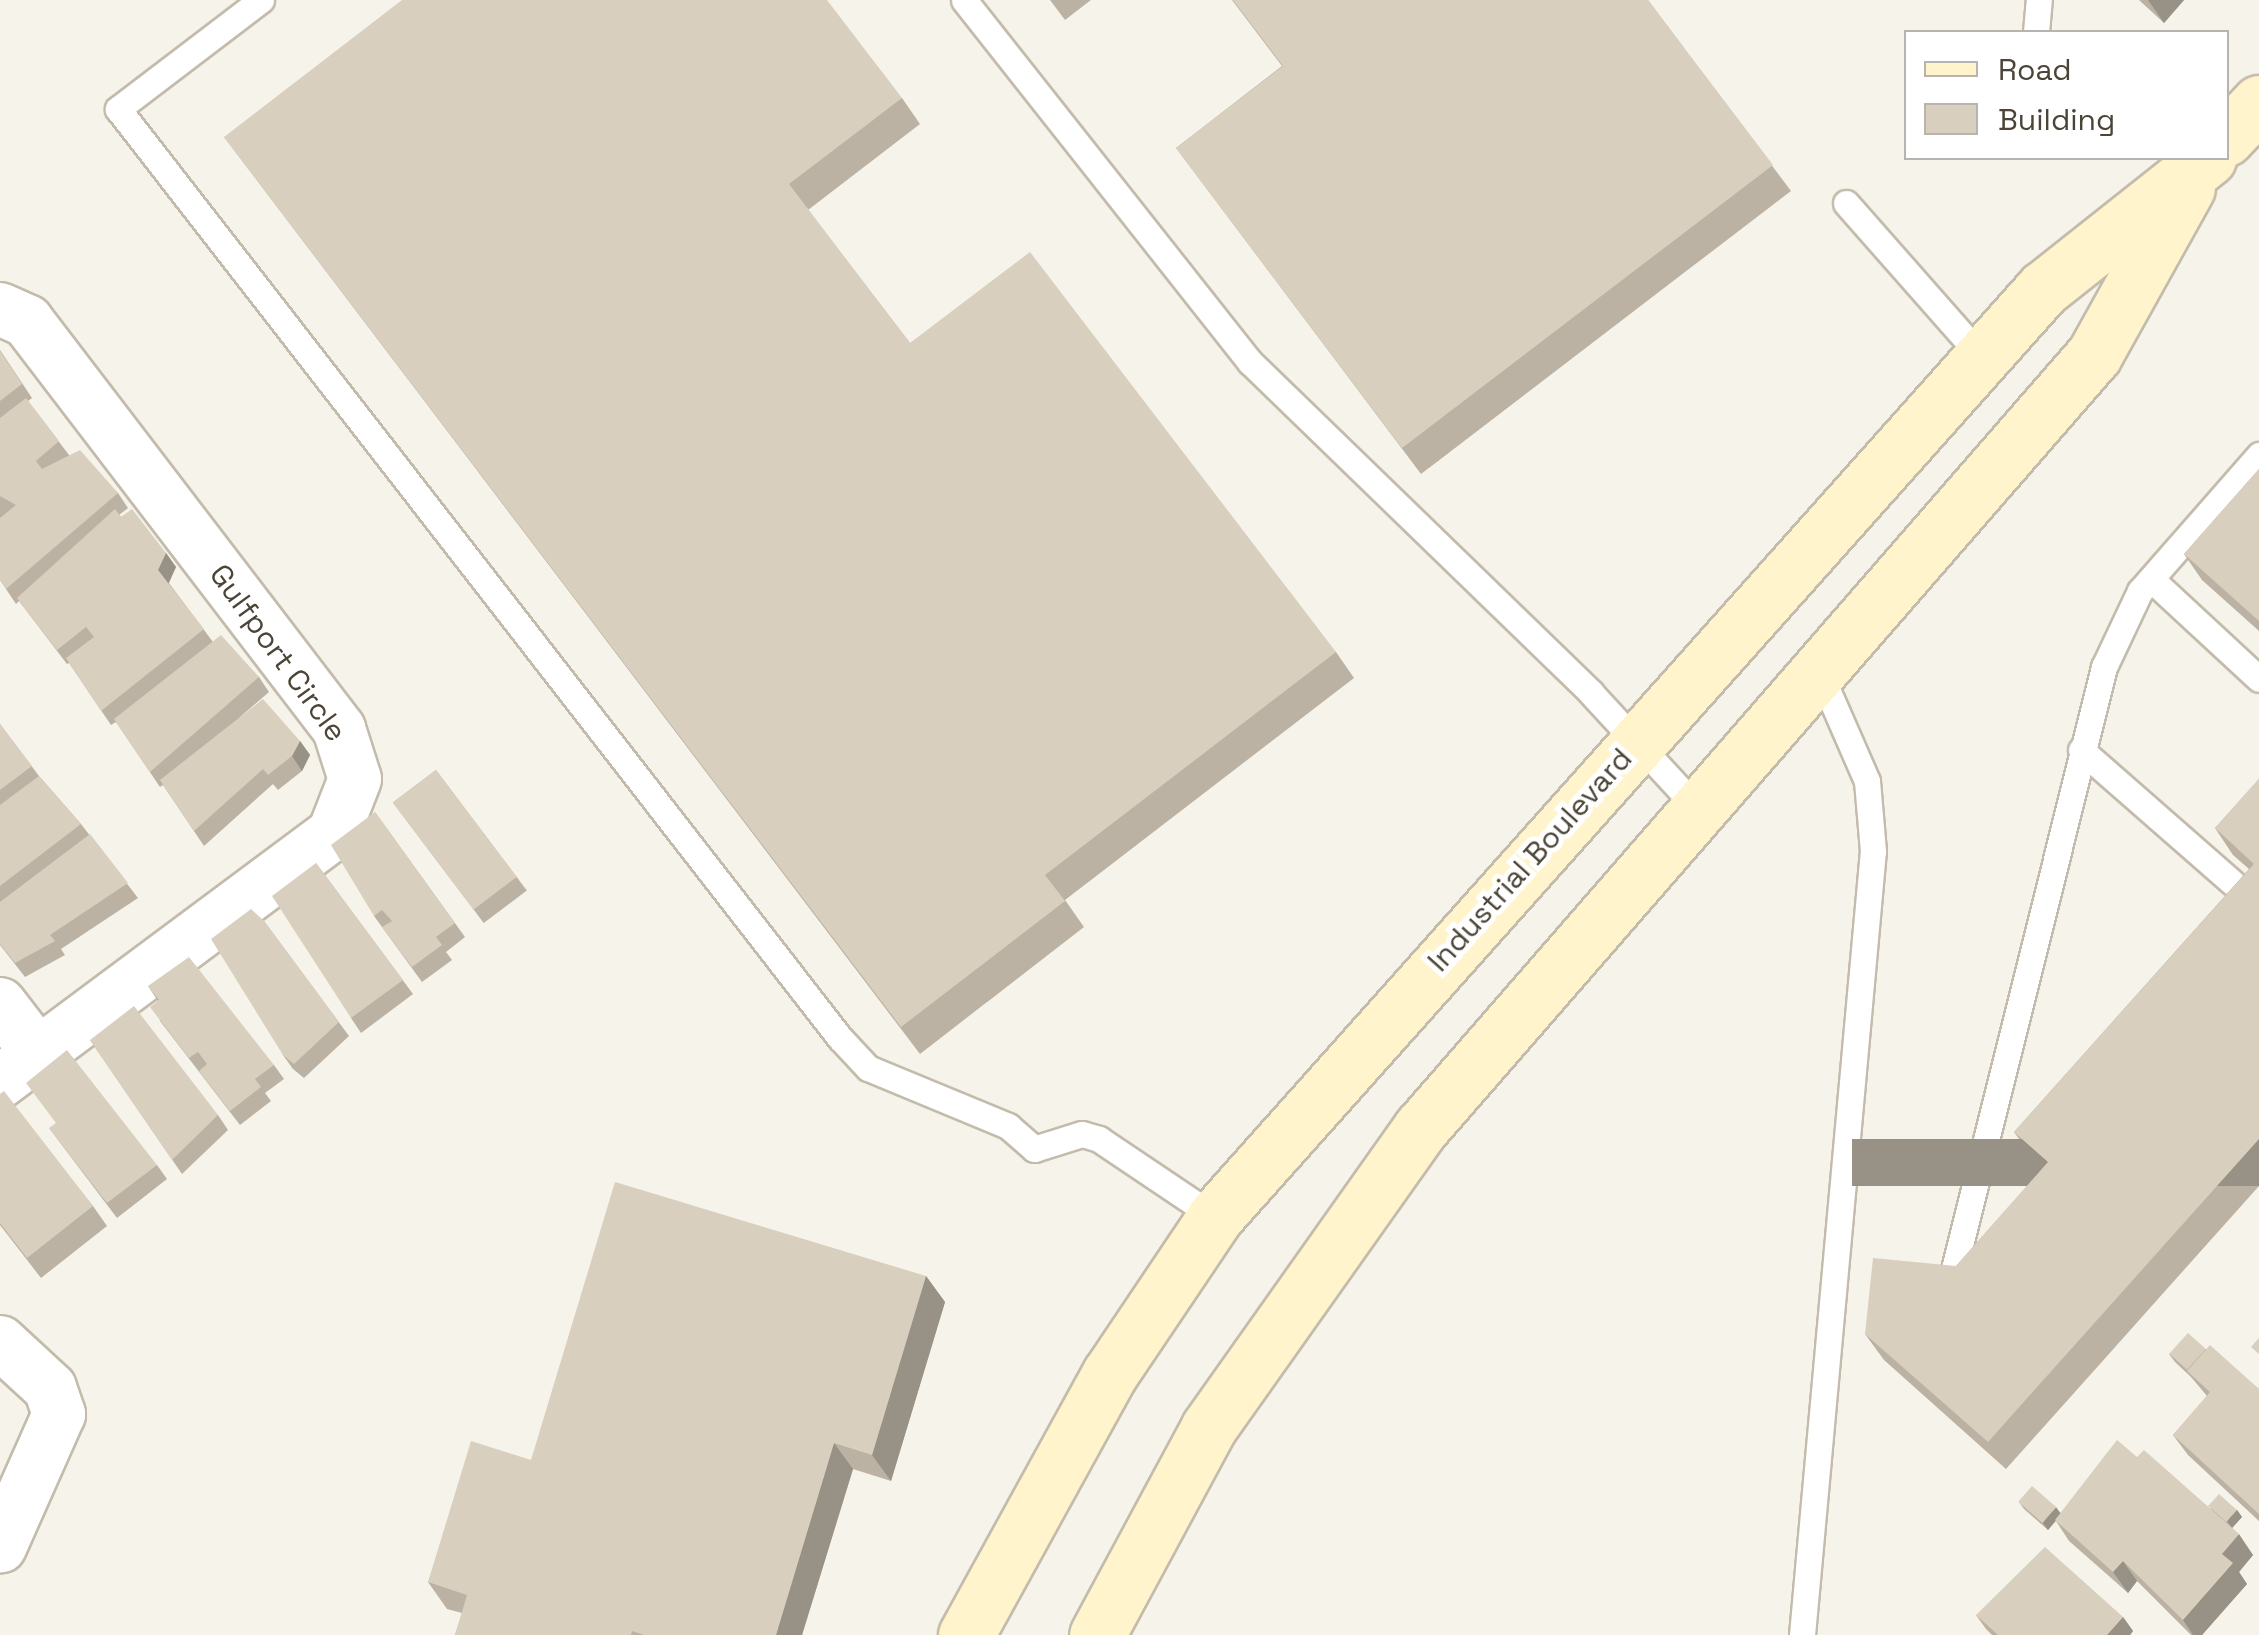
<!DOCTYPE html>
<html>
<head>
<meta charset="utf-8">
<style>
  body { margin:0 }
  #map { position:relative; width:2259px; height:1635px; overflow:hidden; background:#f6f3ea; font-family:"Space Grotesk",sans-serif }
  div>[style] { position:absolute }
  [style*='--x'] { left:calc(var(--x)*1px); top:calc(var(--y)*1px); width:calc(var(--w)*1px); rotate:calc(var(--a)*1deg) }
  .roads { filter:drop-shadow(2px 0 #c3bbab) drop-shadow(-2px 0 #c3bbab) drop-shadow(0 2px #c3bbab) drop-shadow(0 -2px #c3bbab) }
  .lane>* { height:25px; margin:-12.5px; padding:0 12.5px; transform-origin:12.5px; border-radius:12.5px; background:#fff }
  .street>* { height:52px; margin:-26px; padding:0 26px; transform-origin:26px; border-radius:26px; background:#fff }
  .secondary>* { height:55px; margin:-27.5px; padding:0 27.5px; transform-origin:27.5px; border-radius:27.5px; background:#fff4cb }
  .wall>* { inset:0; background:#bbb2a3; transform-origin:0 0 }
  .shaded-wall>* { inset:0; background:#989185; transform-origin:0 0 }
  .building>* { inset:0; background:#d9cfbe; transform-origin:0 0 }
  span { translate:-50% -50%; white-space:nowrap; text-align:center; line-height:1.15; -webkit-text-stroke:10px #fff; paint-order:stroke }
  .street-label { font-size:30px; color:#4b4437 }
  .legend { position:absolute; left:1904px; top:30px; width:325px; height:130px; box-sizing:border-box; background:#fff; border:2px solid #b7b4af; margin:0; padding:12px 18px; list-style:none; font-size:30px; color:#4b4437 }
  .legend li { display:flex; align-items:center; gap:20px; height:50px }
  .legend b { width:50px; border:2px solid #b7b4af }
</style>
</head>
<body>
<div id="map">
  <div class="roads">
    <div class="lane">
      <i style="--x:261;--y:0;--w:180;--a:142.7"></i>
      <i style="--x:118;--y:109;--w:1177;--a:52.15"></i>
      <i style="--x:840;--y:1038;--w:41;--a:47"></i>
      <i style="--x:868;--y:1068;--w:152;--a:22.5"></i>
      <i style="--x:1008;--y:1126;--w:35;--a:41"></i>
      <i style="--x:1034;--y:1149;--w:50;--a:-17.4"></i>
      <i style="--x:1082;--y:1134;--w:18;--a:16"></i>
      <i style="--x:1099;--y:1139;--w:140;--a:33.9"></i>
      <i style="--x:964;--y:0;--w:461;--a:51.7"></i>
      <i style="--x:1250;--y:362;--w:475;--a:44.1"></i>
      <i style="--x:1591;--y:693;--w:159;--a:47.3"></i>
      <i style="--x:2036;--y:32;--w:32;--a:-85"></i>
      <i style="--x:1846;--y:203;--w:205;--a:48.6"></i>
      <i style="--x:2151;--y:579;--w:147;--a:42.8"></i>
      <i style="--x:2081;--y:750;--w:201;--a:41.2"></i>
      <i style="--x:1953;--y:1273;--w:625;--a:-76.01"></i>
      <i style="--x:2104;--y:667;--w:84;--a:-64.7"></i>
      <i style="--x:2140;--y:591;--w:181;--a:-48.8"></i>
      <i style="--x:1802;--y:1635;--w:787;--a:-84.83"></i>
      <i style="--x:1873;--y:851;--w:70;--a:-94.9"></i>
      <i style="--x:1867;--y:781;--w:120;--a:-113.6"></i>
    </div>
    <div class="street">
      <i style="--x:0;--y:309;--w:30;--a:24"></i>
      <i style="--x:27;--y:321;--w:514;--a:52.59"></i>
      <i style="--x:339;--y:729;--w:52;--a:72.3"></i>
      <i style="--x:355;--y:779;--w:58;--a:111.3"></i>
      <i style="--x:334;--y:833;--w:417;--a:143.3"></i>
      <i style="--x:0;--y:1004;--w:61;--a:52.4"></i>
      <i style="--x:0;--y:1342;--w:68;--a:42.6"></i>
      <i style="--x:50;--y:1388;--w:28;--a:71"></i>
      <i style="--x:59;--y:1414;--w:145;--a:113.9"></i>
    </div>
    <div class="secondary">
      <i style="--x:2226;--y:138;--w:48;--a:-46.7"></i>
      <i style="--x:966;--y:1635;--w:297;--a:-61.2"></i>
      <i style="--x:1109;--y:1375;--w:190;--a:-56.1"></i>
      <i style="--x:1215;--y:1217;--w:1244;--a:-48.26"></i>
      <i style="--x:2043;--y:289;--w:211;--a:-38.4"></i>
      <i style="--x:1097;--y:1635;--w:236;--a:-61.7"></i>
      <i style="--x:1209;--y:1427;--w:367;--a:-54.7"></i>
      <i style="--x:1421;--y:1128;--w:1025;--a:-48.96"></i>
      <i style="--x:2094;--y:355;--w:191;--a:-60.9"></i>
    </div>
  </div>
  <div class="wall">
    <i style="clip-path:polygon(1050px 0,1091px 0,1065px 20px)"></i>
    <i style="clip-path:polygon(1232px 0,1648px 0,1791px 191px,1421px 474px,1176px 148px,1282px 66px)"></i>
    <i style="clip-path:polygon(2139px 0,2184px 0,2164px 23px)"></i>
    <i style="clip-path:polygon(902px 98px,920px 124px,808px 210px,910px 343px,1336px 652px,1354px 678px,1065px 900px,1084px 927px,920px 1054px,224px 137px)"></i>
    <i style="clip-path:polygon(0 350px,32px 398px,28px 401px,69px 455px,118px 493px,128px 508px,119px 515px,166px 553px,176px 567px,169px 583px,213px 642px,259px 677px,269px 692px,240px 717px,300px 741px,310px 755px,302px 771px,278px 790px,273px 784px,204px 846px,163px 785px,160px 787px,116px 722px,111px 725px,69px 663px,67px 664px,19px 601px,16px 604px,0 580px)"></i>
    <i style="clip-path:polygon(2259px 469px,2259px 631px,2202px 580px,2184px 554px)"></i>
    <i style="clip-path:polygon(0 724px,39px 776px,81px 824px,138px 898px,61px 949px,65px 955px,25px 977px,0 945px)"></i>
    <i style="left:436px;top:770px;width:151px;height:54px;rotate:53deg"></i>
    <i style="clip-path:polygon(2259px 779px,2259px 1186px,2006px 1469px,1884px 1360px,1865px 1334px,1956px 1266px,2043px 1168px,2033px 1158px,2014px 1132px,2249px 869px,2233px 855px,2215px 828px)"></i>
    <i style="clip-path:polygon(375px 812px,465px 937px,446px 952px,452px 960px,422px 982px,374px 916px)"></i>
    <i style="clip-path:polygon(316px 863px,413px 994px,361px 1033px,351px 1018px)"></i>
    <i style="clip-path:polygon(264px 921px,349px 1036px,304px 1078px,293px 1069px,283px 1055px)"></i>
    <i style="clip-path:polygon(148px 986px,274px 1065px,284px 1079px,265px 1093px,271px 1101px,240px 1125px,160px 1021px,158px 1001px)"></i>
    <i style="clip-path:polygon(90px 1040px,218px 1115px,228px 1130px,182px 1174px)"></i>
    <i style="clip-path:polygon(0 1094px,93px 1206px,107px 1226px,41px 1278px,0 1225px)"></i>
    <i style="clip-path:polygon(49px 1128px,157px 1165px,167px 1179px,117px 1218px)"></i>
    <i style="clip-path:polygon(926px 1276px,945px 1302px,891px 1481px,853px 1469px,802px 1635px,455px 1635px,462px 1613px,447px 1609px,428px 1582px,531px 1460px)"></i>
    <i style="clip-path:polygon(2206px 1349px,2259px 1389px,2259px 1521px,2188px 1455px,2173px 1435px,2207px 1396px,2191px 1377px,2175px 1362px,2169px 1354px)"></i>
    <i style="clip-path:polygon(2137px 1457px,2212px 1510px,2208px 1505px,2237px 1510px,2242px 1517px,2232px 1528px,2253px 1555px,2239px 1572px,2247px 1584px,2202px 1635px,2191px 1635px,2137px 1581px,2128px 1593px,2069px 1541px,2056px 1521px,2048px 1530px,2024px 1509px,2019px 1502px,2060px 1513px)"></i>
    <i style="clip-path:polygon(1976px 1615px,2123px 1617px,2133px 1631px,2130px 1635px,1992px 1635px,1986px 1629px)"></i>
  </div>
  <div class="shaded-wall">
    <i style="clip-path:polygon(2148px 0,2184px 0,2164px 23px)"></i>
    <i style="clip-path:polygon(166px 553px,176px 567px,168px 584px,158px 570px)"></i>
    <i style="clip-path:polygon(300px 741px,310px 755px,302px 771px,292px 756px)"></i>
    <i style="left:2259px;top:1139px;width:47px;height:407px;rotate:90deg"></i>
    <i style="clip-path:polygon(926px 1276px,945px 1302px,891px 1481px,872px 1455px)"></i>
    <i style="clip-path:polygon(834px 1443px,853px 1469px,802px 1635px,776px 1635px)"></i>
    <i style="clip-path:polygon(2056px 1507px,2061px 1514px,2048px 1530px,2043px 1523px)"></i>
    <i style="clip-path:polygon(2237px 1510px,2242px 1517px,2232px 1528px,2227px 1521px)"></i>
    <i style="clip-path:polygon(2239px 1534px,2253px 1555px,2239px 1572px,2247px 1584px,2202px 1635px,2193px 1635px,2183px 1620px,2222px 1554px)"></i>
    <i style="clip-path:polygon(2123px 1561px,2137px 1581px,2128px 1593px,2113px 1572px)"></i>
    <i style="clip-path:polygon(2123px 1617px,2133px 1631px,2130px 1635px,2107px 1635px)"></i>
  </div>
  <div class="building">
    <i style="clip-path:polygon(402px 0,827px 0,902px 98px,789px 184px,910px 343px,1030px 252px,1336px 652px,1045px 875px,1065px 901px,901px 1027px,224px 137px)"></i>
    <i style="clip-path:polygon(1233px 0,1648px 0,1773px 165px,1402px 448px,1176px 148px,1283px 66px)"></i>
    <i style="clip-path:polygon(0 351px,22px 384px,0 401px)"></i>
    <i style="clip-path:polygon(26px 398px,59px 441px,36px 461px,42px 469px,80px 450px,118px 493px,6px 589px,0 580px,0 518px,16px 505px,0 496px,0 418px)"></i>
    <i style="clip-path:polygon(2259px 469px,2259px 621px,2184px 554px)"></i>
    <i style="clip-path:polygon(115px 509px,121px 517px,132px 509px,166px 553px,158px 570px,204px 629px,101px 711px,66px 658px,94px 637px,86px 627px,57px 650px,17px 598px)"></i>
    <i style="clip-path:polygon(221px 635px,259px 677px,150px 772px,114px 719px)"></i>
    <i style="clip-path:polygon(263px 699px,300px 741px,292px 756px,268px 775px,263px 769px,194px 831px,160px 780px)"></i>
    <i style="clip-path:polygon(0 724px,32px 766px,0 790px)"></i>
    <i style="left:436px;top:770px;width:134px;height:54px;rotate:53deg"></i>
    <i style="clip-path:polygon(39px 776px,81px 824px,0 886px,0 805px)"></i>
    <i style="clip-path:polygon(2259px 779px,2259px 1139px,1988px 1442px,1865px 1334px,1873px 1258px,1956px 1266px,2048px 1162px,2014px 1132px,2254px 864px,2215px 828px)"></i>
    <i style="clip-path:polygon(375px 812px,455px 923px,436px 937px,442px 945px,412px 967px,382px 927px,392px 921px,382px 910px,374px 916px,331px 845px)"></i>
    <i style="clip-path:polygon(90px 834px,128px 883px,50px 935px,55px 941px,15px 963px,0 944px,0 902px)"></i>
    <i style="clip-path:polygon(316px 863px,403px 980px,351px 1018px,272px 896px)"></i>
    <i style="clip-path:polygon(251px 909px,264px 921px,339px 1022px,294px 1064px,283px 1055px,211px 939px)"></i>
    <i style="clip-path:polygon(189px 957px,274px 1065px,255px 1079px,261px 1087px,230px 1111px,199px 1071px,207px 1064px,198px 1052px,189px 1058px,150px 1007px,159px 1000px,148px 986px)"></i>
    <i style="clip-path:polygon(134px 1006px,218px 1115px,172px 1160px,90px 1040px)"></i>
    <i style="clip-path:polygon(67px 1050px,157px 1165px,107px 1203px,49px 1128px,56px 1123px,26px 1083px)"></i>
    <i style="clip-path:polygon(4px 1091px,93px 1206px,27px 1258px,0 1223px,0 1094px)"></i>
    <i style="clip-path:polygon(615px 1182px,926px 1276px,872px 1455px,834px 1443px,776px 1635px,644px 1635px,632px 1631px,631px 1635px,455px 1635px,467px 1595px,428px 1582px,471px 1441px,531px 1460px)"></i>
    <i style="left:2188px;top:1333px;width:24px;height:28px;rotate:42deg"></i>
    <i style="clip-path:polygon(2259px 1338px,2259px 1354px,2251px 1347px)"></i>
    <i style="clip-path:polygon(2210px 1345px,2259px 1389px,2259px 1514px,2173px 1435px,2210px 1392px,2187px 1371px)"></i>
    <i style="clip-path:polygon(2117px 1440px,2137px 1457px,2144px 1450px,2239px 1534px,2222px 1554px,2233px 1563px,2183px 1620px,2123px 1561px,2113px 1572px,2055px 1520px)"></i>
    <i style="left:2032px;top:1486px;width:32px;height:21px;rotate:41deg"></i>
    <i style="left:2219px;top:1494px;width:24px;height:16px;rotate:42deg"></i>
    <i style="clip-path:polygon(2045px 1547px,2123px 1617px,2107px 1635px,1998px 1635px,1976px 1615px)"></i>
  </div>
  <div class="street-label">
    <span style="left:278px;top:653px;rotate:54deg">Gulfport Circle</span>
    <span style="left:1530px;top:860px;rotate:-48deg">Industrial Boulevard</span>
  </div>
  <ul class="legend">
  <li><b style="height:12px;background:#fff4cb"></b>Road</li>
  <li><b style="height:28px;background:#d9cfbe"></b>Building</li>
  </ul>
</div>
</body>
</html>
